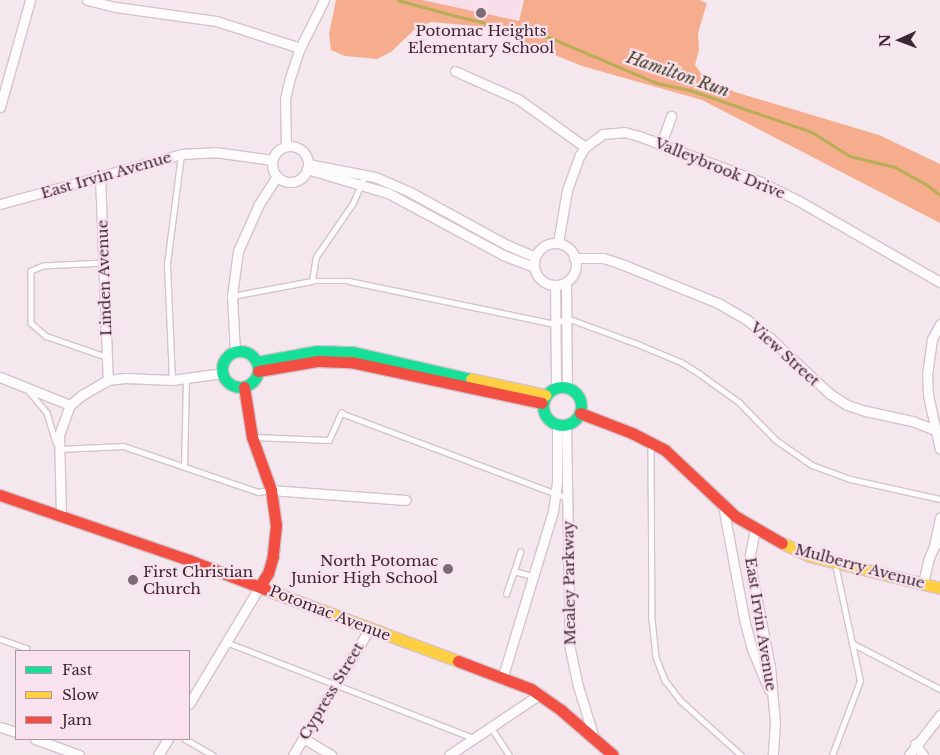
<!DOCTYPE html>
<html>
<head>
<meta charset="utf-8">
<style>
  body { margin:0 }
  #map { position:relative; width:940px; height:755px; overflow:hidden; background:#f4e7ee; font-family:"Libre Baskerville",serif }
  div>[style] { position:absolute }
  [style*='--x'] { left:calc(var(--x)*1px); top:calc(var(--y)*1px); width:calc(var(--w)*1px); rotate:calc(var(--a)*1deg) }
  .built>* { inset:0; background:#f8ddeb }
  .forest>* { inset:0; background:#f6ad8d }
  .stream>* { height:2.5px; margin:-1.25px; padding:0 1.25px; transform-origin:1.25px; border-radius:1.25px; background:#b7ae56 }
  .roads { filter:drop-shadow(1px 0 #d4c3cc) drop-shadow(-1px 0 #d4c3cc) drop-shadow(0 1px #d4c3cc) drop-shadow(0 -1px #d4c3cc) }
  .lane>* { height:4.5px; margin:-2.25px; padding:0 2.25px; transform-origin:2.25px; border-radius:2.25px; background:#fdfbfc }
  .street>* { height:9px; margin:-4.5px; padding:0 4.5px; transform-origin:4.5px; border-radius:4.5px; background:#fdfbfc }
  .street>.ring { margin:-4.5px; padding:0; box-sizing:content-box; background:none; border:9px solid #fdfbfc; border-radius:50% }
  .fast>* { height:11px; margin:-5.5px; padding:0 5.5px; transform-origin:5.5px; border-radius:5.5px; background:#16e098 }
  .fast>.ring { margin:-5.5px; padding:0; box-sizing:content-box; background:none; border:11px solid #16e098; border-radius:50% }
  .slow>* { height:11px; margin:-5.5px; padding:0 5.5px; transform-origin:5.5px; border-radius:5.5px; background:#ffcf43 }
  .jam>* { height:11px; margin:-5.5px; padding:0 5.5px; transform-origin:5.5px; border-radius:5.5px; background:#f24e42 }
  .dots>* { width:14px; height:14px; translate:-50% -50%; box-sizing:border-box; border:2px solid #f9e2ee; border-radius:50% }
  span { translate:-50% -50%; white-space:nowrap; text-align:center; line-height:1.15; -webkit-text-stroke:4.5px #f9e2ee; paint-order:stroke }
  .poi-label { font-size:15px; color:#3c2732 }
  .right { translate:-100% -50%; text-align:right }
  .left { translate:0 -50%; text-align:left }
  .street-label { font-size:15px; color:#3c2732 }
  .water-label { font-size:16px; color:#3a3920; font-style:italic }
  .legend { position:absolute; left:15px; top:650px; width:175px; height:90px; box-sizing:border-box; background:#f9e2ee; border:1px solid #ad97a3; margin:0; padding:6px 9px; list-style:none; font-size:15px; color:#3c2732 }
  .legend li { display:flex; align-items:center; gap:10px; height:25px }
  .legend b { width:25px; border:1px solid #ad97a3 }
  .north { position:absolute; left:875px; top:15px; width:50px; height:50px; -webkit-text-stroke:4px #f9e2ee; paint-order:stroke; rotate:268deg; font-size:14px; font-weight:700; line-height:20px; text-align:center; color:#3c2732 }
  .north::after { content:''; display:block; margin:auto; width:18px; height:22px; background:#3c2732; clip-path:polygon(50% 0,100% 100%,50% 72%,0 100%) }
</style>
</head>
<body>
<div id="map">
  <div class="built">
    <i style="clip-path:polygon(398px 0,522px 0,515px 30px)"></i>
  </div>
  <div class="forest">
    <i style="clip-path:polygon(336px 0,422px 0,519px 21px,524px 0,699px 0,707px 3px,698px 33px,699px 50px,695px 65px,705px 79px,735px 92px,879px 135px,940px 164px,940px 223px,702px 100px,582px 66px,486px 27px,431px 22px,415px 29px,391px 52px,377px 59px,345px 56px,331px 50px,329px 34px)"></i>
  </div>
  <div class="stream">
    <i style="--x:398;--y:0;--w:60;--a:15.4"></i>
    <i style="--x:456;--y:16;--w:98;--a:13"></i>
    <i style="--x:551;--y:38;--w:115;--a:23"></i>
    <i style="--x:657;--y:83;--w:34;--a:12"></i>
    <i style="--x:690;--y:90;--w:129;--a:19"></i>
    <i style="--x:812;--y:132;--w:45;--a:32.3"></i>
    <i style="--x:850;--y:156;--w:46;--a:13.7"></i>
    <i style="--x:895;--y:167;--w:35;--a:29"></i>
    <i style="--x:926;--y:184;--w:18;--a:38"></i>
  </div>
  <div class="roads">
    <div class="lane">
      <i style="--x:103;--y:263;--w:60;--a:177.1"></i>
      <i style="--x:43;--y:266;--w:13;--a:157"></i>
      <i style="--x:31;--y:271;--w:52;--a:90"></i>
      <i style="--x:31;--y:323;--w:20;--a:41"></i>
      <i style="--x:46;--y:336;--w:65;--a:19"></i>
      <i style="--x:312;--y:281;--w:24;--a:-81"></i>
      <i style="--x:316;--y:257;--w:65;--a:-55.6"></i>
      <i style="--x:353;--y:203;--w:30;--a:-67"></i>
      <i style="--x:232;--y:296;--w:81;--a:-10.6"></i>
      <i style="--x:312;--y:281;--w:37;--a:0"></i>
      <i style="--x:349;--y:281;--w:210;--a:11.8"></i>
      <i style="--x:555;--y:324;--w:13;--a:-27"></i>
      <i style="--x:567;--y:318;--w:78;--a:20.3"></i>
      <i style="--x:640;--y:345;--w:44;--a:22.5"></i>
      <i style="--x:681;--y:362;--w:22;--a:32"></i>
      <i style="--x:700;--y:374;--w:48;--a:35.7"></i>
      <i style="--x:739;--y:402;--w:53;--a:45.8"></i>
      <i style="--x:776;--y:440;--w:44;--a:34.8"></i>
      <i style="--x:812;--y:465;--w:40;--a:20.2"></i>
      <i style="--x:850;--y:479;--w:92;--a:12.5"></i>
      <i style="--x:172;--y:380;--w:116;--a:-92.5"></i>
      <i style="--x:167;--y:264;--w:111;--a:-82.7"></i>
      <i style="--x:28;--y:390;--w:30;--a:50"></i>
      <i style="--x:47;--y:413;--w:30;--a:73"></i>
      <i style="--x:253;--y:437;--w:76;--a:2.3"></i>
      <i style="--x:329;--y:440;--w:30;--a:-66"></i>
      <i style="--x:341;--y:413;--w:241;--a:20.6"></i>
      <i style="--x:651;--y:446;--w:173;--a:89.7"></i>
      <i style="--x:652;--y:619;--w:38;--a:84"></i>
      <i style="--x:656;--y:657;--w:25;--a:69"></i>
      <i style="--x:665;--y:680;--w:25;--a:53"></i>
      <i style="--x:680;--y:700;--w:82;--a:42"></i>
      <i style="--x:58;--y:449;--w:65;--a:-2.6"></i>
      <i style="--x:123;--y:446;--w:143;--a:18.8"></i>
      <i style="--x:258;--y:492;--w:12;--a:-9"></i>
      <i style="--x:184;--y:467;--w:89;--a:-88.7"></i>
      <i style="--x:514;--y:571;--w:20;--a:-72"></i>
      <i style="--x:506;--y:594;--w:24;--a:-71"></i>
      <i style="--x:514;--y:571;--w:20;--a:15"></i>
      <i style="--x:0;--y:639;--w:28;--a:19"></i>
      <i style="--x:226;--y:642;--w:266;--a:21.2"></i>
      <i style="--x:852;--y:643;--w:99;--a:27.6"></i>
      <i style="--x:491;--y:727;--w:33;--a:57"></i>
      <i style="--x:185;--y:739;--w:32;--a:30"></i>
      <i style="--x:832;--y:755;--w:79;--a:-69.3"></i>
      <i style="--x:860;--y:681;--w:120;--a:-102.1"></i>
    </div>
    <div class="street">
      <i style="--x:87;--y:0;--w:30;--a:14"></i>
      <i style="--x:116;--y:7;--w:101;--a:8"></i>
      <i style="--x:216;--y:21;--w:88;--a:17.8"></i>
      <i style="--x:455;--y:71;--w:69;--a:24"></i>
      <i style="--x:518;--y:99;--w:82;--a:35.6"></i>
      <i style="--x:0;--y:107;--w:111;--a:-74.3"></i>
      <i style="--x:661;--y:144;--w:30;--a:-70"></i>
      <i style="--x:286;--y:146;--w:47;--a:-91.2"></i>
      <i style="--x:285;--y:99;--w:18;--a:-77"></i>
      <i style="--x:289;--y:81;--w:35;--a:-72"></i>
      <i style="--x:300;--y:48;--w:54;--a:-63.4"></i>
      <i class="ring" style="left:272px;top:146px;width:27px;height:27px"></i>
      <i style="--x:308;--y:164;--w:68;--a:11"></i>
      <i style="--x:375;--y:177;--w:36;--a:23"></i>
      <i style="--x:408;--y:191;--w:113;--a:28.6"></i>
      <i style="--x:507;--y:245;--w:30;--a:23"></i>
      <i style="--x:307;--y:169;--w:84;--a:16.5"></i>
      <i style="--x:388;--y:193;--w:131;--a:28.3"></i>
      <i style="--x:503;--y:255;--w:33;--a:21"></i>
      <i style="--x:100;--y:176;--w:204;--a:87.8"></i>
      <i style="--x:0;--y:204;--w:188;--a:-15.4"></i>
      <i style="--x:181;--y:154;--w:34;--a:-3"></i>
      <i style="--x:215;--y:152;--w:58;--a:8"></i>
      <i style="--x:558;--y:243;--w:54;--a:-80.4"></i>
      <i style="--x:567;--y:190;--w:37;--a:-70"></i>
      <i style="--x:580;--y:155;--w:9;--a:-58"></i>
      <i style="--x:585;--y:147;--w:22;--a:-36"></i>
      <i style="--x:603;--y:134;--w:21;--a:-5"></i>
      <i style="--x:624;--y:132;--w:16;--a:15"></i>
      <i style="--x:639;--y:136;--w:130;--a:20.7"></i>
      <i style="--x:761;--y:182;--w:42;--a:26.6"></i>
      <i style="--x:799;--y:201;--w:163;--a:29.9"></i>
      <i class="ring" style="left:534px;top:243px;width:33px;height:33px"></i>
      <i style="--x:574;--y:258;--w:29;--a:0"></i>
      <i style="--x:603;--y:258;--w:17;--a:17"></i>
      <i style="--x:619;--y:263;--w:107;--a:22"></i>
      <i style="--x:718;--y:303;--w:34;--a:30"></i>
      <i style="--x:747;--y:320;--w:31;--a:38"></i>
      <i style="--x:771;--y:339;--w:81;--a:43"></i>
      <i style="--x:830;--y:394;--w:20;--a:33"></i>
      <i style="--x:847;--y:405;--w:20;--a:18"></i>
      <i style="--x:866;--y:411;--w:47;--a:12.3"></i>
      <i style="--x:912;--y:421;--w:30;--a:21"></i>
      <i style="--x:566;--y:282;--w:105;--a:89.5"></i>
      <i style="--x:555;--y:285;--w:102;--a:89.4"></i>
      <i style="--x:940;--y:324;--w:17;--a:118"></i>
      <i style="--x:932;--y:339;--w:35;--a:98"></i>
      <i style="--x:927;--y:374;--w:21;--a:87"></i>
      <i style="--x:928;--y:395;--w:55;--a:77.5"></i>
      <i style="--x:235;--y:352;--w:56;--a:-93.1"></i>
      <i style="--x:232;--y:296;--w:45;--a:-82.4"></i>
      <i style="--x:238;--y:251;--w:51;--a:-65.9"></i>
      <i style="--x:259;--y:204;--w:33;--a:-57"></i>
      <i style="--x:0;--y:377;--w:75;--a:21.8"></i>
      <i style="--x:566;--y:425;--w:224;--a:89"></i>
      <i style="--x:570;--y:649;--w:38;--a:78"></i>
      <i style="--x:578;--y:686;--w:54;--a:72.9"></i>
      <i style="--x:271;--y:490;--w:135;--a:4.2"></i>
      <i style="--x:723;--y:506;--w:119;--a:79.4"></i>
      <i style="--x:745;--y:623;--w:27;--a:75"></i>
      <i style="--x:752;--y:649;--w:44;--a:67.5"></i>
      <i style="--x:61;--y:515;--w:80;--a:-91.4"></i>
      <i style="--x:59;--y:435;--w:32;--a:-70"></i>
      <i style="--x:70;--y:405;--w:16;--a:-40"></i>
      <i style="--x:82;--y:395;--w:30;--a:-30"></i>
      <i style="--x:108;--y:380;--w:17;--a:-7"></i>
      <i style="--x:125;--y:378;--w:47;--a:2.4"></i>
      <i style="--x:172;--y:380;--w:51;--a:-7.8"></i>
      <i style="--x:755;--y:529;--w:31;--a:101"></i>
      <i style="--x:749;--y:559;--w:110;--a:79"></i>
      <i style="--x:770;--y:667;--w:56;--a:84.9"></i>
      <i style="--x:775;--y:723;--w:32;--a:94"></i>
      <i style="--x:934;--y:546;--w:29;--a:-78"></i>
      <i style="--x:923;--y:583;--w:26;--a:-77"></i>
      <i style="--x:929;--y:558;--w:13;--a:-67"></i>
      <i style="--x:934;--y:546;--w:8;--a:-45"></i>
      <i style="--x:502;--y:679;--w:176;--a:-73.1"></i>
      <i style="--x:553;--y:511;--w:27;--a:-82"></i>
      <i style="--x:557;--y:484;--w:59;--a:-90"></i>
      <i style="--x:189;--y:704;--w:138;--a:-59"></i>
      <i style="--x:0;--y:727;--w:17;--a:17"></i>
      <i style="--x:303;--y:738;--w:33;--a:31"></i>
      <i style="--x:35;--y:739;--w:47;--a:20"></i>
      <i style="--x:915;--y:744;--w:14;--a:54"></i>
      <i style="--x:158;--y:755;--w:19;--a:-58"></i>
      <i style="--x:293;--y:755;--w:149;--a:-58.8"></i>
      <i style="--x:449;--y:755;--w:110;--a:-33.8"></i>
      <i style="--x:909;--y:755;--w:51;--a:-52.2"></i>
    </div>
    <div class="fast">
      <i class="ring" style="left:222px;top:351px;width:25px;height:25px"></i>
      <i style="--x:257;--y:362;--w:61;--a:-10.4"></i>
      <i style="--x:317;--y:351;--w:36;--a:2"></i>
      <i style="--x:353;--y:352;--w:121;--a:12.9"></i>
      <i class="ring" style="left:543px;top:387px;width:27px;height:27px"></i>
    </div>
    <div class="slow">
      <i style="--x:471;--y:379;--w:76;--a:12.2"></i>
      <i style="--x:782;--y:543;--w:31;--a:25"></i>
      <i style="--x:810;--y:556;--w:134;--a:13.8"></i>
      <i style="--x:270;--y:591;--w:201;--a:20.4"></i>
    </div>
    <div class="jam">
      <i style="--x:258;--y:371;--w:61;--a:-9.5"></i>
      <i style="--x:318;--y:361;--w:33;--a:2"></i>
      <i style="--x:351;--y:362;--w:195;--a:12.1"></i>
      <i style="--x:244;--y:387;--w:51;--a:80.9"></i>
      <i style="--x:252;--y:437;--w:56;--a:70.3"></i>
      <i style="--x:271;--y:490;--w:35;--a:82"></i>
      <i style="--x:276;--y:525;--w:31;--a:96"></i>
      <i style="--x:273;--y:556;--w:18;--a:106"></i>
      <i style="--x:268;--y:573;--w:15;--a:122"></i>
      <i style="--x:580;--y:413;--w:56;--a:21"></i>
      <i style="--x:632;--y:433;--w:37;--a:27"></i>
      <i style="--x:665;--y:450;--w:96;--a:43.3"></i>
      <i style="--x:735;--y:516;--w:54;--a:29.9"></i>
      <i style="--x:0;--y:495;--w:200;--a:19"></i>
      <i style="--x:189;--y:560;--w:87;--a:20.9"></i>
      <i style="--x:458;--y:661;--w:78;--a:21"></i>
      <i style="--x:531;--y:689;--w:38;--a:35"></i>
      <i style="--x:562;--y:711;--w:67;--a:40.8"></i>
    </div>
  </div>
  <div class="dots">
    <i style="left:481px;top:13px;background:#7c6a74"></i>
    <i style="left:448px;top:569px;background:#7c6a74"></i>
    <i style="left:133px;top:580px;background:#7c6a74"></i>
  </div>
  <div class="poi-label">
    <span style="left:481px;top:39px">Potomac Heights<br>Elementary School</span>
    <span class="right" style="left:438px;top:569px">North Potomac<br>Junior High School</span>
    <span class="left" style="left:143px;top:580px">First Christian<br>Church</span>
  </div>
  <div class="street-label">
    <span style="left:720px;top:168px;rotate:22deg">Valleybrook Drive</span>
    <span style="left:106px;top:175px;rotate:-16deg">East Irvin Avenue</span>
    <span style="left:104px;top:278px;rotate:-92deg">Linden Avenue</span>
    <span style="left:785px;top:354px;rotate:42deg">View Street</span>
    <span style="left:860px;top:566px;rotate:15deg">Mulberry Avenue</span>
    <span style="left:569px;top:583px;rotate:-91deg">Mealey Parkway</span>
    <span style="left:330px;top:613px;rotate:21deg">Potomac Avenue</span>
    <span style="left:761px;top:624px;rotate:81deg">East Irvin Avenue</span>
    <span style="left:331px;top:691px;rotate:-59deg">Cypress Street</span>
  </div>
  <div class="water-label">
    <span style="left:678px;top:74px;rotate:19deg">Hamilton Run</span>
  </div>
  <ul class="legend">
  <li><b style="height:6px;background:#16e098"></b>Fast</li>
  <li><b style="height:6px;background:#ffcf43"></b>Slow</li>
  <li><b style="height:6px;background:#f24e42"></b>Jam</li>
  </ul>
  <div class="north">N</div>
</div>
</body>
</html>
